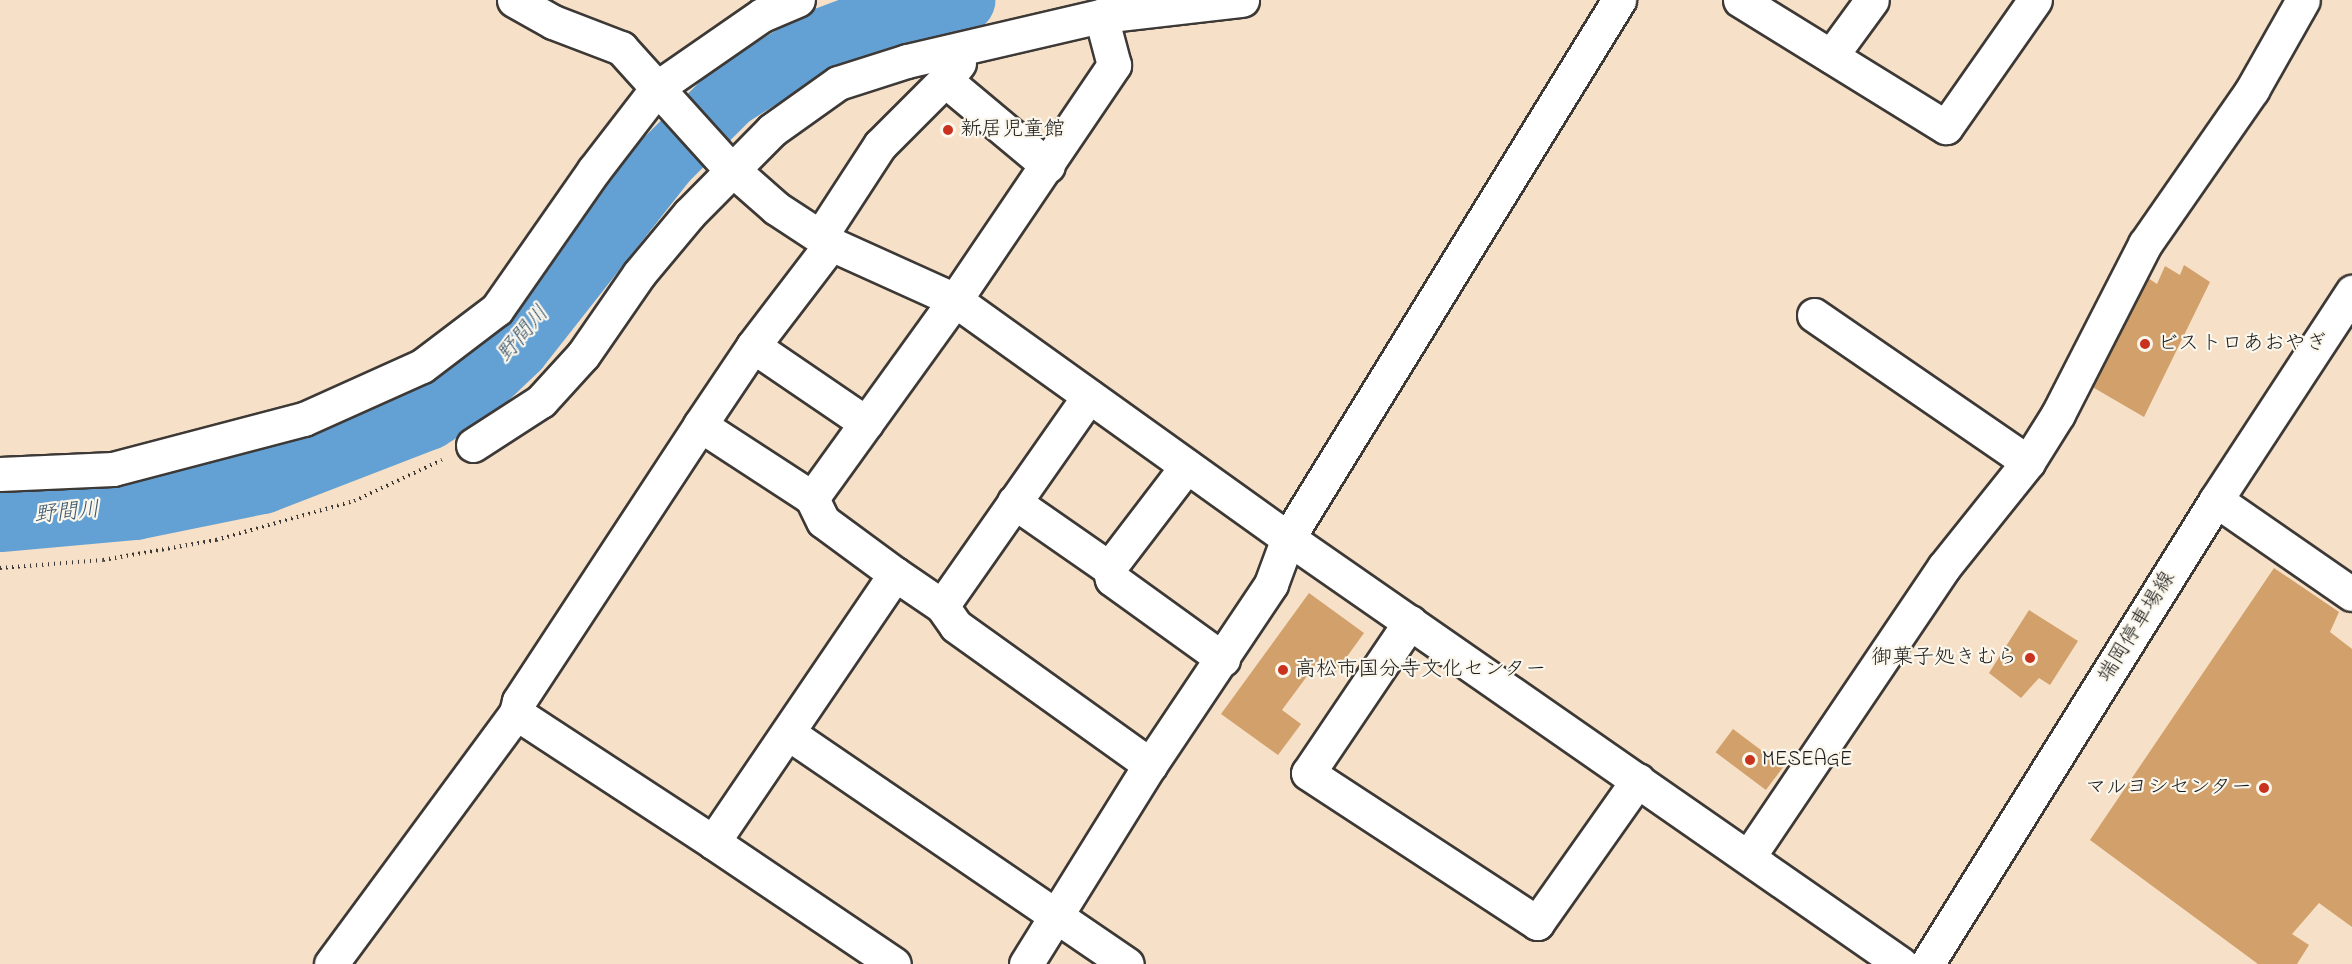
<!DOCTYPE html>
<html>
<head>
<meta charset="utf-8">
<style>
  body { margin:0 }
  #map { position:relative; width:2352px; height:964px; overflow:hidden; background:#f6e0c7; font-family:"Indie Flower","Klee One",sans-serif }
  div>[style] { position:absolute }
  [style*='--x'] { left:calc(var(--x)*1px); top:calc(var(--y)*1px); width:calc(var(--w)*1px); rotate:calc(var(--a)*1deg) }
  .river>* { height:63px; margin:-31.5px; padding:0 31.5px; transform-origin:31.5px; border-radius:31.5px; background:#63a1d5 }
  .building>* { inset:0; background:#d2a06a; transform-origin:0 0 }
  .path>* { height:4px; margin-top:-2px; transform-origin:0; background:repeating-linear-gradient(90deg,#3d3936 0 1.5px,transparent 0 6px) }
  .roads { filter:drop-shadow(2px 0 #3d3936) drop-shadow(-2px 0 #3d3936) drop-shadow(0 2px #3d3936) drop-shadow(0 -2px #3d3936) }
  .minor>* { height:33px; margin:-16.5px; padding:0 16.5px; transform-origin:16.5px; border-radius:16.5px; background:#fff }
  .major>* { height:33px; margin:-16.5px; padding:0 16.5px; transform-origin:16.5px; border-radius:16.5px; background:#fff }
  .dots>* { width:16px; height:16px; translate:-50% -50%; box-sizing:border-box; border:3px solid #fbf7ec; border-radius:50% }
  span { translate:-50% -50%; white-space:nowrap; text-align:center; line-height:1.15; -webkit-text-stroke:4.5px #fbf7ec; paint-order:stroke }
  .poi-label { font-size:21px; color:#1c1c1c }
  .left { translate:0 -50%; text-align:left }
  .right { translate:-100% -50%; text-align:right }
  .street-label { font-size:21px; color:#1c1c1c }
  .water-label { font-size:22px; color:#3c586f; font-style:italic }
</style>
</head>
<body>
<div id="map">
  <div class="river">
    <i style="--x:0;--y:520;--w:136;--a:-5.1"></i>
    <i style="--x:135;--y:508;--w:130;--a:-11.6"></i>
    <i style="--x:262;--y:482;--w:178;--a:-21.1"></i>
    <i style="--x:428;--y:418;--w:56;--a:-32.6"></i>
    <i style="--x:475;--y:388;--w:58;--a:-43.6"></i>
    <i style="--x:517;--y:348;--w:239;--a:-51.8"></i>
    <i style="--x:665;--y:160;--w:91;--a:-45"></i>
    <i style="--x:729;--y:96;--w:104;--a:-32"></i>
    <i style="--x:817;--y:41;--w:72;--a:-20.5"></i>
    <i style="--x:884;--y:16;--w:81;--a:-11.4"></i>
  </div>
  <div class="building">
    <i style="clip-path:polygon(2184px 265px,2210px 282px,2144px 417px,2089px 385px,2145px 276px,2157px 284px,2165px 266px,2180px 275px)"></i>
    <i style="clip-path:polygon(2274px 568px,2339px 612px,2330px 632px,2352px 649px,2352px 927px,2319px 903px,2292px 934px,2309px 945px,2297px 964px,2258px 964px,2090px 840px)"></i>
    <i style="clip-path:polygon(1309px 593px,1364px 633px,1333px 676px,1316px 664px,1282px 710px,1301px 724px,1278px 755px,1221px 714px)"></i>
    <i style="clip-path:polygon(2029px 610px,2078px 641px,2050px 685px,2039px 678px,2021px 698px,1989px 673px)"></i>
    <i style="left:1733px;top:729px;width:63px;height:29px;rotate:37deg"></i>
  </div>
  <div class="path">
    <i style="--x:0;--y:568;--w:103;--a:-4.4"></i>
    <i style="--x:103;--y:560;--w:115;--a:-10"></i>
    <i style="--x:216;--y:540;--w:143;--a:-15.8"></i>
    <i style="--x:354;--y:501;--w:97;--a:-25"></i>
  </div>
  <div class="roads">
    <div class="minor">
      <i style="--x:514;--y:0;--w:45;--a:29.4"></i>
      <i style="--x:553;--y:22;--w:73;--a:20.9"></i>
      <i style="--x:621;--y:48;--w:155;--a:47.9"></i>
      <i style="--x:725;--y:163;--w:68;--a:41.4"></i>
      <i style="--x:776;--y:208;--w:66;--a:33.2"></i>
      <i style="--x:831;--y:244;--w:136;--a:24.3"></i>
      <i style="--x:955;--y:300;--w:409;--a:35.6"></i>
      <i style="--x:1288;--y:538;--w:746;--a:34.8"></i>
      <i style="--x:1740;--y:0;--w:242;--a:31.7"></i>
      <i style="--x:1946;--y:127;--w:155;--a:-55"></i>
      <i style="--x:1831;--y:56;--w:69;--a:-53.8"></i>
      <i style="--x:959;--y:63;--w:22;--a:129"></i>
      <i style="--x:945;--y:80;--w:134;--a:39.9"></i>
      <i style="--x:820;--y:237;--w:110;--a:-56.9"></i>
      <i style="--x:880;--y:145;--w:92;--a:-45"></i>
      <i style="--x:1814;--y:315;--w:260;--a:34.5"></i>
      <i style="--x:753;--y:346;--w:128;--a:-52.6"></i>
      <i style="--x:700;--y:425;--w:95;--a:-56.1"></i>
      <i style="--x:753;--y:346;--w:137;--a:34.3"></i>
      <i style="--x:473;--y:445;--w:81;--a:-32.9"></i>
      <i style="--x:541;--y:401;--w:62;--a:-47.6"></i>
      <i style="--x:583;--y:355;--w:98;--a:-55.3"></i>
      <i style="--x:639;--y:274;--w:78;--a:-50.2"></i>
      <i style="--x:689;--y:214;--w:118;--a:-45.3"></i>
      <i style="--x:772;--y:130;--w:81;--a:-35.5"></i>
      <i style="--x:838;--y:83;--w:72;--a:-17.7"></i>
      <i style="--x:907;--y:61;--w:199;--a:-13.1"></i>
      <i style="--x:1101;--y:16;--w:142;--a:-6.5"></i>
      <i style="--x:0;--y:474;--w:113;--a:-2.5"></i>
      <i style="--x:113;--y:469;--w:197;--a:-14.7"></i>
      <i style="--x:304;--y:419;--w:129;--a:-24.2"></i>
      <i style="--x:422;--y:366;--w:94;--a:-37.2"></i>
      <i style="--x:497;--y:309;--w:169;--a:-55.1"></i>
      <i style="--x:594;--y:170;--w:105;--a:-52.4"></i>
      <i style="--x:658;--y:87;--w:126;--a:-34.7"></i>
      <i style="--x:762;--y:15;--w:39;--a:-23"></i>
      <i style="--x:2216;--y:500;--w:165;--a:34.7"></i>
      <i style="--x:1014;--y:502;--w:116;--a:34.8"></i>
      <i style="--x:1109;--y:568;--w:11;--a:75"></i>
      <i style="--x:1112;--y:579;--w:137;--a:35.8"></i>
      <i style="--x:1109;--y:568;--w:128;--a:-52.6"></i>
      <i style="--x:895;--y:574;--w:57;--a:34.2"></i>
      <i style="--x:942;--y:606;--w:256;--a:-55"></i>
      <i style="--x:942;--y:606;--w:24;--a:55"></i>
      <i style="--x:956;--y:626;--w:239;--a:35.6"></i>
      <i style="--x:1410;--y:622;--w:182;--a:124"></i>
      <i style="--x:1308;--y:773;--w:274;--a:33.2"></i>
      <i style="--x:1537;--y:923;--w:175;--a:-54.8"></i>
      <i style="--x:516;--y:713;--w:12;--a:-76"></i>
      <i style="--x:519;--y:701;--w:330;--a:-56.7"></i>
      <i style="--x:700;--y:425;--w:134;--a:33.1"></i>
      <i style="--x:788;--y:733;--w:410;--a:34.3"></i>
      <i style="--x:713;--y:842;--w:218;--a:34"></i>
      <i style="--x:1749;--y:856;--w:349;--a:-56"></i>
      <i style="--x:1944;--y:567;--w:134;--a:-51.3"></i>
      <i style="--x:2028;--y:462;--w:57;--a:-58"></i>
      <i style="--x:2058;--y:414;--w:191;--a:-62.9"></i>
      <i style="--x:2145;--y:244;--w:188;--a:-55.2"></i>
      <i style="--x:2252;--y:90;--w:103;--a:-60.5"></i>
      <i style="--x:331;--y:964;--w:312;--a:-53.6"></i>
      <i style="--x:516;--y:713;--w:235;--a:33.2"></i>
      <i style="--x:713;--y:842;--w:324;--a:-55.8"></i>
      <i style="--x:895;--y:574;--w:89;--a:-143.6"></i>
      <i style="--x:823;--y:521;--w:25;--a:-116"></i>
      <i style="--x:812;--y:498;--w:244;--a:-54.2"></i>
      <i style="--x:955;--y:300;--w:284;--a:-55.9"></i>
      <i style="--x:1114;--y:65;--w:51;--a:-104.9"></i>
      <i style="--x:1026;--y:964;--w:234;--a:-58.1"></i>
      <i style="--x:1150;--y:765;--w:218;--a:-56.2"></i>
      <i style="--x:1271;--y:584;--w:49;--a:-69.7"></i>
      <i style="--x:1288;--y:538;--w:632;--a:-58.4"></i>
    </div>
    <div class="major">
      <i style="--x:1927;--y:964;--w:547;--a:-58.08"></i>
      <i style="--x:2216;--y:500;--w:249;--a:-56.8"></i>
    </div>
  </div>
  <div class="dots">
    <i style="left:948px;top:130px;background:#c8321e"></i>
    <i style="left:2145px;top:344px;background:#c8321e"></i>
    <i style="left:2030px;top:658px;background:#c8321e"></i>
    <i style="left:1283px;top:670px;background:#c8321e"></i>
    <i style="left:1750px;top:760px;background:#c8321e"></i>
    <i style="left:2264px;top:788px;background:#c8321e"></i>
  </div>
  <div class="poi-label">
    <span class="left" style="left:960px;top:130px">新居児童館</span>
    <span class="left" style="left:2157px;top:344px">ビストロあおやぎ</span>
    <span class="right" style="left:2018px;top:658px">御菓子処きむら</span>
    <span class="left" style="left:1295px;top:670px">高松市国分寺文化センター</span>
    <span class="left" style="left:1762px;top:760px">MESEAGE</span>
    <span class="right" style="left:2252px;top:788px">マルヨシセンター</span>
  </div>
  <div class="street-label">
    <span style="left:2137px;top:627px;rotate:-58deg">端岡停車場線</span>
  </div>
  <div class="water-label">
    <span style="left:524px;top:335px;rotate:-49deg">野間川</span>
    <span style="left:67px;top:514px;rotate:-5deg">野間川</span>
  </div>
</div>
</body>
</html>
